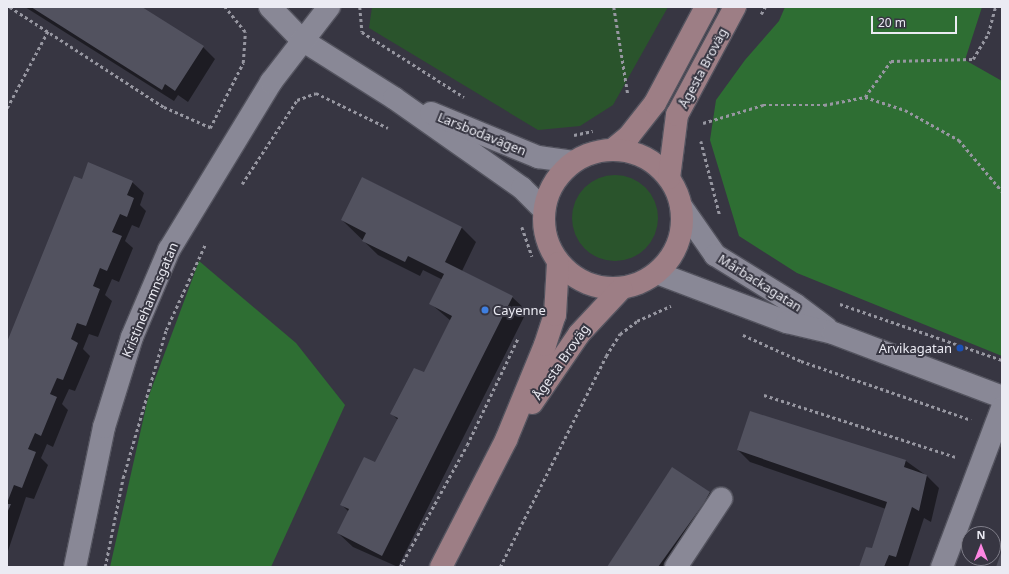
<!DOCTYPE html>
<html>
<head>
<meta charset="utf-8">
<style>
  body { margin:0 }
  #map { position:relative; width:1009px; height:574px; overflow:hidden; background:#373642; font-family:"Noto Sans",sans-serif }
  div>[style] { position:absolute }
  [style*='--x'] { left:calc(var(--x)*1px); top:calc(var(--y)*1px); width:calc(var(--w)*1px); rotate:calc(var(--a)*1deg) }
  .green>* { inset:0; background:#2a542c }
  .round { border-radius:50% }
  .forest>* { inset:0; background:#2e6e33 }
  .shadow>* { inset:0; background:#0007 }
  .building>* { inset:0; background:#52525f }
  .path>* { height:2.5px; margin-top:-1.25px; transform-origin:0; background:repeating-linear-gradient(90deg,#9797a1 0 3px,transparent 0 6px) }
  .roads { filter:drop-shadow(1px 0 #53535e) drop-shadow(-1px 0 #53535e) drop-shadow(0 1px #53535e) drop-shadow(0 -1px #53535e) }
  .street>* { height:22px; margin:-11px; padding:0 11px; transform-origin:11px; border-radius:11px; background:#898896 }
  .secondary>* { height:22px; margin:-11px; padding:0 11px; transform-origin:11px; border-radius:11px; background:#9d7e85 }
  .secondary>.ring { margin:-11px; padding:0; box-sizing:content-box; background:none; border:22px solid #9d7e85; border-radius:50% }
  .dots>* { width:11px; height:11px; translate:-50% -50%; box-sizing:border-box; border:2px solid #373642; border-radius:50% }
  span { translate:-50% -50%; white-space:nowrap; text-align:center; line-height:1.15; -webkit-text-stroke:4px #373642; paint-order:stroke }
  .street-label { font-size:13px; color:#ebebf3 }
  .poi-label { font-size:13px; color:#ebebf3 }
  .left { translate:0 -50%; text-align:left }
  .right { translate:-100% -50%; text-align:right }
  .frame { position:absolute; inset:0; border:8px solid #ebebf3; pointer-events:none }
  .north { position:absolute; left:961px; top:526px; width:40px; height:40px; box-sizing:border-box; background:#373642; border:1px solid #7f7e89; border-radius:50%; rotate:0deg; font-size:11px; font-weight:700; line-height:16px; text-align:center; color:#ebebf3 }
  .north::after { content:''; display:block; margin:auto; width:14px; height:18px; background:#fd86e2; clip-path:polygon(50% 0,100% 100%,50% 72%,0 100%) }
  .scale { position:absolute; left:871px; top:16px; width:86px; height:18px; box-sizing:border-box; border:2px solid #ebebf3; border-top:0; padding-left:5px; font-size:12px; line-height:14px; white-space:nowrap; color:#ebebf3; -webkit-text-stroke:3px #373642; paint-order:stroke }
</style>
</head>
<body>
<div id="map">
  <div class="green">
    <i style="clip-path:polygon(372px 7px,668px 7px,613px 105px,580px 126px,538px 130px,369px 28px)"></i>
    <i class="round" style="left:572px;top:175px;width:86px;height:86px"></i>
  </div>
  <div class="forest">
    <i style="clip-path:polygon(785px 7px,982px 7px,965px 60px,1002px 81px,1002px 356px,797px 273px,739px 236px,710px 140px,716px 100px,745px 60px,779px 21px)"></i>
    <i style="clip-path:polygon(199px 261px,296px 343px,345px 405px,271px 567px,110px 567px,148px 398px)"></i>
  </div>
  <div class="shadow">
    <i style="clip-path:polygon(25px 7px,140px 7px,203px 47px,215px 59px,188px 102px,178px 95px,174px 101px)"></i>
    <i style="clip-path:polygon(363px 178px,462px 228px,476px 242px,462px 271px,512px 297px,527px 311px,398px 567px,353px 547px,338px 533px,349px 512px,342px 505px,376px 464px,398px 420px,392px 414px,424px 374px,451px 321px,431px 304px,443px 280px,423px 270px,420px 276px,378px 255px,342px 220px)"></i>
    <i style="clip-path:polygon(82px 180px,132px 182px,144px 193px,140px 205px,146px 211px,139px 228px,132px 225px,125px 241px,133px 248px,119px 282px,112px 279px,105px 295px,112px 301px,98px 337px,89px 334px,83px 349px,90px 356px,75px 391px,69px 389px,62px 404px,68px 410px,53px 447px,47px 444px,41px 458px,48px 465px,34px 499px,26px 497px,8px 551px,7px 345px)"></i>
    <i style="clip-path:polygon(751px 412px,906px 461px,927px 476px,939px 488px,931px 522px,924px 518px,908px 567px,860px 567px,873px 550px,886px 509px,750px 462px,738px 450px)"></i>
    <i style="clip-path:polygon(710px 492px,716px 499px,671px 567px,609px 567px)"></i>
  </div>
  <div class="building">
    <i style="clip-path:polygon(31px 7px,142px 7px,204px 46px,175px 91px,165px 84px,162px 90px)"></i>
    <i style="clip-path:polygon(88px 162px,133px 181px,127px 195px,134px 198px,127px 217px,120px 214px,112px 232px,122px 236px,107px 271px,100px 268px,93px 286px,100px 289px,86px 326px,77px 323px,71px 339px,78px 343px,63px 380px,57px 378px,50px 394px,57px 397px,41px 436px,35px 433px,28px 449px,36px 452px,22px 488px,14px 485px,7px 503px,7px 342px,74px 176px,82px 179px)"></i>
    <i style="clip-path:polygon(362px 177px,462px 227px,445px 262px,513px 296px,382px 556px,337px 533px,349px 509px,340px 505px,364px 457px,375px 462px,398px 418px,390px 414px,414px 368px,424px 372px,452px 316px,429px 304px,444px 274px,408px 256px,405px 262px,362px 241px,366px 233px,341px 220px)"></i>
    <i style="clip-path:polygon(750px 411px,906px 460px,904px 467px,927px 475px,919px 511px,912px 507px,896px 557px,889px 555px,884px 567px,859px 567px,866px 547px,872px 548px,887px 502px,737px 450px)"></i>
    <i style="clip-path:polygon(672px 467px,710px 492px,704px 503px,658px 567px,607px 567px)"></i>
    <i style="clip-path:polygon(7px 504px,11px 504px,7px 513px)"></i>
    <i style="clip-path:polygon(1002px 550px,1002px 567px,996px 567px)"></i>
  </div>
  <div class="path">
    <i style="--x:10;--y:7;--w:184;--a:33"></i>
    <i style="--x:164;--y:107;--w:52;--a:23.6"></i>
    <i style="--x:360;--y:7;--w:25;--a:85"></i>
    <i style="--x:362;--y:32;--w:121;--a:32.5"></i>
    <i style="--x:614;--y:7;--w:88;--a:80.9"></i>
    <i style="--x:761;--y:14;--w:8;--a:-60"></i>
    <i style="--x:865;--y:97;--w:44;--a:-54.2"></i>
    <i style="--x:891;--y:61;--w:82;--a:-1.4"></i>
    <i style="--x:973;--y:59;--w:29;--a:-59"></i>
    <i style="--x:988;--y:34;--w:28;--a:-75"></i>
    <i style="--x:7;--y:108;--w:87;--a:-62"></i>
    <i style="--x:703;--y:123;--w:63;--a:-16.7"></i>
    <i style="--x:763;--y:105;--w:61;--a:0"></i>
    <i style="--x:824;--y:105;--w:42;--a:-11"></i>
    <i style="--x:865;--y:97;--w:42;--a:18"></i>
    <i style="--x:905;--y:110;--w:62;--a:29.1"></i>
    <i style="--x:959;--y:140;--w:67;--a:49.9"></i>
    <i style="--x:210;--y:128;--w:73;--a:-63.1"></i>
    <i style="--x:243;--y:63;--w:31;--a:-86"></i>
    <i style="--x:245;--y:32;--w:32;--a:-129"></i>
    <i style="--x:574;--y:135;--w:19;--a:-12"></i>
    <i style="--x:701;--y:141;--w:77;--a:75.8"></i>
    <i style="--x:242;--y:184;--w:100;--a:-56.8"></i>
    <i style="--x:297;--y:100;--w:20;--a:-20"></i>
    <i style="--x:316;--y:93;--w:80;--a:25.9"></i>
    <i style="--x:522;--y:227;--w:31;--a:71"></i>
    <i style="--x:840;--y:304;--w:171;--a:19.1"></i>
    <i style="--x:743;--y:335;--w:64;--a:24.1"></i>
    <i style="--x:801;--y:361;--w:180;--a:19.1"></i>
    <i style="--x:764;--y:395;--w:202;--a:17.9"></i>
    <i style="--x:105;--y:567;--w:91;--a:-78.6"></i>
    <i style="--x:123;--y:478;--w:154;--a:-73.8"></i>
    <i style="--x:166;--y:330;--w:94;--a:-65.4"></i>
    <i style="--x:400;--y:567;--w:139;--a:-61.2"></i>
    <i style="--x:467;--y:445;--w:119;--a:-64.5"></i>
    <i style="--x:500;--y:567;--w:236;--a:-63.3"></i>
    <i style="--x:606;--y:356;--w:26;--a:-58"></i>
    <i style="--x:620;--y:334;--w:21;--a:-37"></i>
    <i style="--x:637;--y:321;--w:37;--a:-24"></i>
  </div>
  <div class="roads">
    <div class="street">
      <i style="--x:270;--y:7;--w:46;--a:45.9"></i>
      <i style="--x:302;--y:40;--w:109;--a:32.2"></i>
      <i style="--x:394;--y:98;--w:156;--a:35.1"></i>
      <i style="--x:522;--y:188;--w:30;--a:45"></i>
      <i style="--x:431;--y:113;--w:116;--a:22.4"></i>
      <i style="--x:538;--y:157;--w:34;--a:8"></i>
      <i style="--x:681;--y:206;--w:60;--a:55.2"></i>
      <i style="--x:715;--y:255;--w:95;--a:31.7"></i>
      <i style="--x:796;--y:305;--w:38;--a:37"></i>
      <i style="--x:657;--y:273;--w:139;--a:20.7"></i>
      <i style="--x:787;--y:322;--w:47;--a:13.4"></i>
      <i style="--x:833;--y:333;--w:181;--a:20.7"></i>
      <i style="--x:75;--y:567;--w:143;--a:-78.3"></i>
      <i style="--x:104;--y:427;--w:94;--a:-72.7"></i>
      <i style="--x:132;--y:337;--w:95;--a:-67"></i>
      <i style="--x:169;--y:250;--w:197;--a:-58.7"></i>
      <i style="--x:271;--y:82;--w:95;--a:-52.3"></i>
      <i style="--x:676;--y:567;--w:82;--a:-56.5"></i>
      <i style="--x:942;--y:567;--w:170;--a:-69.3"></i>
    </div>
    <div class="secondary">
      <i style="--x:612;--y:150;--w:22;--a:-39"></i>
      <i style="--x:629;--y:136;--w:42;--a:-51.8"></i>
      <i style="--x:655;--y:103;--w:109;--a:-62"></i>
      <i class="ring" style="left:544px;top:150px;width:116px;height:116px"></i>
      <i style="--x:669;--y:178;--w:64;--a:-82.8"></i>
      <i style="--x:677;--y:115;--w:123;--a:-61.8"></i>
      <i style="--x:532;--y:403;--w:83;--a:-55.7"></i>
      <i style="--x:579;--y:334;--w:62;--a:-47"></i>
      <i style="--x:441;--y:567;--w:143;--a:-62.9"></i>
      <i style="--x:506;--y:440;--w:103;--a:-67.7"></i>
      <i style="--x:545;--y:345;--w:32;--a:-72"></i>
      <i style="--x:555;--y:315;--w:52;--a:-86.7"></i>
    </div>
  </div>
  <div class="dots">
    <i style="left:485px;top:310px;background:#3f7fe0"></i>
    <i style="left:960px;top:348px;background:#1a4fb4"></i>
  </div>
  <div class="street-label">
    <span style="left:703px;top:68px;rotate:-62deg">Ågesta Broväg</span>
    <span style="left:482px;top:134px;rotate:22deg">Larsbodavägen</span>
    <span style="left:760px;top:283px;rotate:32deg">Mårbackagatan</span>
    <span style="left:150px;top:300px;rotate:-67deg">Kristinehamnsgatan</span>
    <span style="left:561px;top:362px;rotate:-55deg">Ågesta Broväg</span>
  </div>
  <div class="poi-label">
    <span class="left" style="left:493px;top:310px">Cayenne</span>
    <span class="right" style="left:952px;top:348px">Arvikagatan</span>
  </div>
  <div class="frame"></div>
  <div class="north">N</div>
  <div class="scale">20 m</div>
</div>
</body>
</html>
